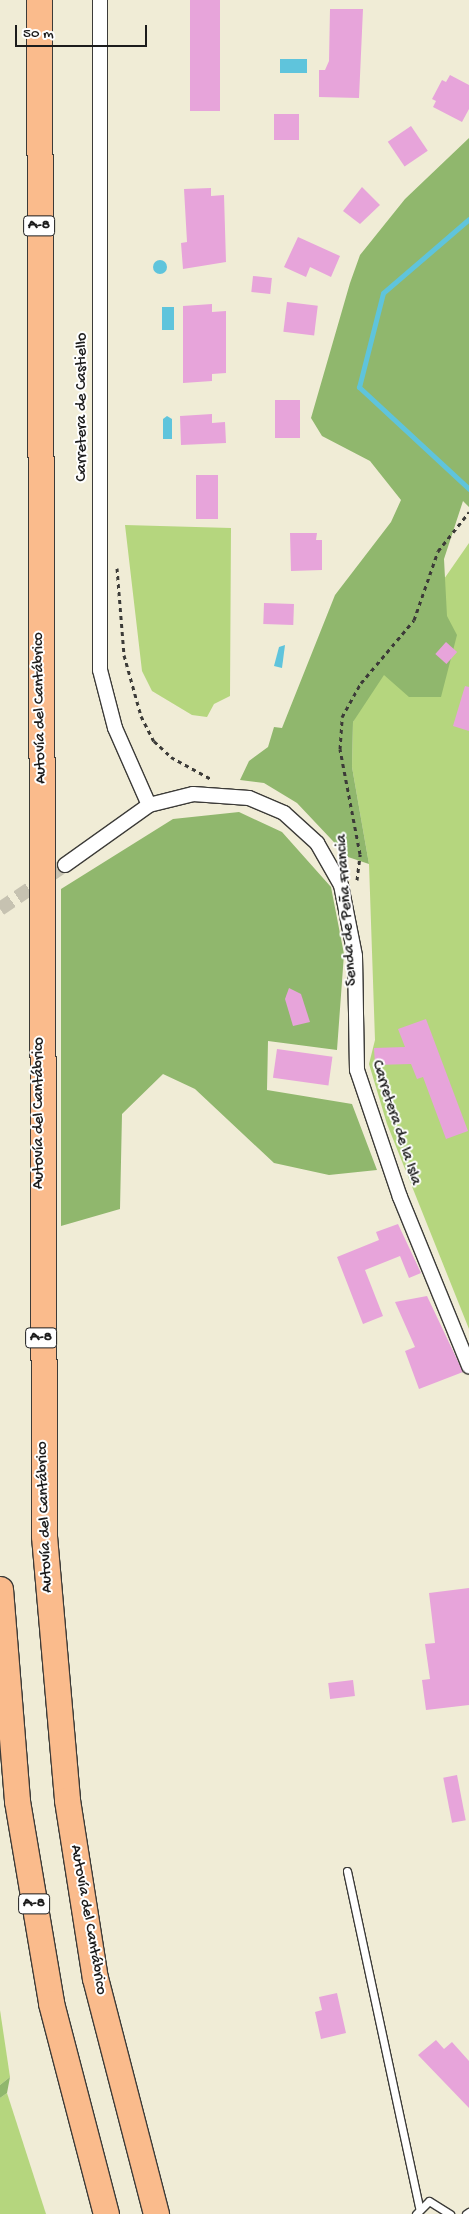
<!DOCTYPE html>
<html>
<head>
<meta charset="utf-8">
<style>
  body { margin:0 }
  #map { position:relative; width:469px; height:2214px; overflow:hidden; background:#f0ecd6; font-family:"Gochi Hand",sans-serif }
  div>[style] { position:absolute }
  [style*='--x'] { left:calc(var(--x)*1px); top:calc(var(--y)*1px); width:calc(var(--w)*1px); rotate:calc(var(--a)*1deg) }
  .green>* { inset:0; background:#b5d67e }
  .forest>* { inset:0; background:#90b76d }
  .water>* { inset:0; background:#5fc4dc; transform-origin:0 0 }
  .round { border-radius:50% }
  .stream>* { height:5px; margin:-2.5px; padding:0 2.5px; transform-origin:2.5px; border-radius:2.5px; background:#5fc4dc }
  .building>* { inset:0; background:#e7a4da; transform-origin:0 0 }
  .street-tunnel>* { height:14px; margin-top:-7px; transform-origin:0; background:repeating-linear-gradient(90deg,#c6c2b1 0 14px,transparent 0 21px) }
  .path>* { height:3px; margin-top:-1.5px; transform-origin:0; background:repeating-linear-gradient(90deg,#3c3b38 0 4px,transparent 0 8px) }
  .roads { filter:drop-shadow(1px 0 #3c3b38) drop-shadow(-1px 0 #3c3b38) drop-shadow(0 1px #3c3b38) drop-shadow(0 -1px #3c3b38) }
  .lane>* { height:7px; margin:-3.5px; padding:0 3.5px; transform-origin:3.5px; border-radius:3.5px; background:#fff }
  .street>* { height:14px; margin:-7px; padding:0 7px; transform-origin:7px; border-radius:7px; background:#fff }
  .highway>* { height:25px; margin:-12.5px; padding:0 12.5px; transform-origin:12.5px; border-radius:12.5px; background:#fabb8c }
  span { translate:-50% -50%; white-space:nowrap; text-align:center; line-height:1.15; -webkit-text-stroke:4px #fff; paint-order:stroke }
  .shield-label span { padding:1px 4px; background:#fff; border:1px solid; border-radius:4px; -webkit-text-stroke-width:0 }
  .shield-label { font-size:15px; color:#1c1c1c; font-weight:700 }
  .street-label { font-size:16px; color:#1c1c1c }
  .scale { position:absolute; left:15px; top:25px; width:132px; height:22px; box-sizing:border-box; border:2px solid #1c1c1c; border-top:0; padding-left:6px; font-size:15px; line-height:18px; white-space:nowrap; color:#1c1c1c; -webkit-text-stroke:4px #fff; paint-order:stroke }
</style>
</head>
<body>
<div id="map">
  <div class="green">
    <i style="clip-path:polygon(125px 525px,231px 528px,230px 696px,214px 704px,207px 717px,192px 715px,152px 691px,142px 671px)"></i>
    <i style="clip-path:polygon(469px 543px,469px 1329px,387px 1124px,369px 1064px,375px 1040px,369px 864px,352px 767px,353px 722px,367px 690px)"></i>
    <i style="clip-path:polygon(0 2010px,10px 2077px,0 2085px)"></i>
    <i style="clip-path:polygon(7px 2093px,46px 2214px,0 2214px,0 2098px)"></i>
  </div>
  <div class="forest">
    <i style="clip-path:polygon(469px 138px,469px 507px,463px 501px,444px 559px,447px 616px,457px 635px,441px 697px,409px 697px,384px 675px,353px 722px,352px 767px,369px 864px,348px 857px,297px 803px,264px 783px,240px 780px,249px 761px,268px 747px,274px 727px,282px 728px,335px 595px,391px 522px,401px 500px,370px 461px,322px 436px,311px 418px,350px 283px,360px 255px,405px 199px)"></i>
    <i style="clip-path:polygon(239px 812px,282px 832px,331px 887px,344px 954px,337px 1050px,268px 1041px,267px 1090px,352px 1104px,377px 1170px,329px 1175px,274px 1163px,195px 1089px,163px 1074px,122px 1114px,120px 1209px,61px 1226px,61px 889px,173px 819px)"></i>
    <i style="clip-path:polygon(10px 2077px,7px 2093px,0 2098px,0 2085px)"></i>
  </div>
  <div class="water">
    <i style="left:280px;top:59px;width:27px;height:14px"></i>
    <i class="round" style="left:153px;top:260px;width:14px;height:14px"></i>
    <i style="left:162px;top:307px;width:12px;height:23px"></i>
    <i style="clip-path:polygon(167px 416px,172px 419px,172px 439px,163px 439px,163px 419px)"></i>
    <i style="clip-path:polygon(285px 645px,282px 668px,274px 666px,279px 647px)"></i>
  </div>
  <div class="stream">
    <i style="--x:469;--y:219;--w:113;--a:139.3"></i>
    <i style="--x:383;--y:293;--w:97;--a:104.3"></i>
    <i style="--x:359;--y:387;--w:150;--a:42.8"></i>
  </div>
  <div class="building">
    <i style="left:190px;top:0;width:30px;height:111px"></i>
    <i style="clip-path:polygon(330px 9px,363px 9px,359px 98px,319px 97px,319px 70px,325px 70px,329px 61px)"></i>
    <i style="clip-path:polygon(450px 75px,469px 85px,469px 109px,462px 122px,433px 107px,436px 101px,432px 99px,442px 80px,446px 82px)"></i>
    <i style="left:274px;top:114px;width:25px;height:26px"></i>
    <i style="left:411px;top:126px;width:30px;height:28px;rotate:56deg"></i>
    <i style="clip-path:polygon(362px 187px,380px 205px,360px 224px,343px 211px)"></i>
    <i style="clip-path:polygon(211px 188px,211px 196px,224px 195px,226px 262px,183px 269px,181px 243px,187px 242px,184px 189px)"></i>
    <i style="clip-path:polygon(298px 237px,340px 256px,331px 277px,310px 267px,306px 277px,284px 267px)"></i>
    <i style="left:253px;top:276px;width:19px;height:16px;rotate:6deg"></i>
    <i style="left:287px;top:302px;width:31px;height:30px;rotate:7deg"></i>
    <i style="clip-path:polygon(212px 304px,212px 312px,226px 311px,226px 373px,212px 374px,212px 381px,183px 383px,183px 306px)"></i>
    <i style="left:275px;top:400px;width:25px;height:38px"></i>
    <i style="clip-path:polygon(212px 414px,212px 423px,225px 422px,226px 443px,181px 445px,180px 416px)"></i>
    <i style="left:196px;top:475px;width:22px;height:44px"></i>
    <i style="clip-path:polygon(290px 533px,317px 533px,316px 540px,322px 540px,322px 570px,291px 571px)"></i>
    <i style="left:264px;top:603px;width:30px;height:21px;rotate:2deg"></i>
    <i style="left:446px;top:642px;width:15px;height:16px;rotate:42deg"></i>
    <i style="clip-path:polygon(465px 686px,469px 687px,469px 731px,453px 726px)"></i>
    <i style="clip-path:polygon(289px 988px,301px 994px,310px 1022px,293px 1026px,285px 999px)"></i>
    <i style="clip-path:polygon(426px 1019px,468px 1131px,446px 1139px,423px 1077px,417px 1079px,411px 1064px,375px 1065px,374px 1048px,405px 1047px,398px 1029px)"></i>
    <i style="left:277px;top:1049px;width:56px;height:29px;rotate:8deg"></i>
    <i style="clip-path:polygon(398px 1224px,421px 1273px,409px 1278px,400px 1256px,365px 1270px,383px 1316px,363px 1324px,337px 1257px,379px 1240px,376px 1232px)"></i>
    <i style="clip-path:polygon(427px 1296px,463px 1372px,419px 1389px,405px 1351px,415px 1347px,395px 1302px)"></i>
    <i style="clip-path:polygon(469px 1588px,469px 1705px,426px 1710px,422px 1680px,430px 1679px,425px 1644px,435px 1643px,429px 1593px)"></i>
    <i style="left:353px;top:1680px;width:16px;height:25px;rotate:83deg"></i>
    <i style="left:457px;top:1775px;width:46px;height:14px;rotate:79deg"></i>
    <i style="clip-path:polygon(337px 1993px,346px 2033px,321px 2039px,315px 2012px,322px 2010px,319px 1997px)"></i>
    <i style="clip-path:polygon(436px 2040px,444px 2049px,452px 2042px,469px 2061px,469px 2108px,418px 2055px)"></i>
  </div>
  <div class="street-tunnel">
    <i style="--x:0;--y:909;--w:78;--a:-34.1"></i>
  </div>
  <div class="path">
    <i style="--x:117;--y:568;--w:87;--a:85.4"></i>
    <i style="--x:124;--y:655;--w:63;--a:74.4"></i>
    <i style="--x:141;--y:716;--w:28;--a:63"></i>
    <i style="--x:154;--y:741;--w:23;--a:43"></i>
    <i style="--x:171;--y:757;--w:46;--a:28.8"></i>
    <i style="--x:357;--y:880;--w:26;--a:-83"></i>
    <i style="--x:360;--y:854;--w:107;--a:-100.8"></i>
    <i style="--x:340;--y:749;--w:32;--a:-86"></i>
    <i style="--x:342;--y:717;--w:39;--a:-61"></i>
    <i style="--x:361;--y:683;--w:82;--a:-49.9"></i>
    <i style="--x:414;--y:620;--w:73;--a:-70.8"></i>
    <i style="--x:438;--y:551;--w:50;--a:-51.5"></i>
  </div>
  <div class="roads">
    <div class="lane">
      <i style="--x:347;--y:1871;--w:345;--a:77.9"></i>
      <i style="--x:416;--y:2214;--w:18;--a:-45"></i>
      <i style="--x:429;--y:2201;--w:25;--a:32"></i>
      <i style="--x:466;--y:2214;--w:4;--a:-34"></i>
    </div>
    <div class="street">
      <i style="--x:100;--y:0;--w:670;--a:90"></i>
      <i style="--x:100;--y:670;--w:60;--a:75.5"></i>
      <i style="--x:115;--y:728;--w:84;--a:66.2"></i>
      <i style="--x:65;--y:865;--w:103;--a:-35.5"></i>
      <i style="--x:149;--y:805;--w:45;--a:-14"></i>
      <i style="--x:193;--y:794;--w:56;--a:4.1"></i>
      <i style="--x:249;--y:798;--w:38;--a:23"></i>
      <i style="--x:284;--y:813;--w:45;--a:42.3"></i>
      <i style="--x:317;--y:843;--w:48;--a:60.3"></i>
      <i style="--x:341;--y:885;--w:72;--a:78.8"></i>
      <i style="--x:355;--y:956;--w:114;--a:89"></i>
      <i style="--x:357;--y:1070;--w:134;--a:71.3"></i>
      <i style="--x:400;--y:1197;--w:183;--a:67.8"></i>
    </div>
    <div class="highway">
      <i style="--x:39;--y:0;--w:1536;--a:89.81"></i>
      <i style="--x:44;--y:1536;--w:265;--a:85"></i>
      <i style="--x:67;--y:1800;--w:180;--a:81.1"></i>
      <i style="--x:95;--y:1978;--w:244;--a:75.5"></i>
      <i style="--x:0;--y:1589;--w:213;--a:85.4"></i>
      <i style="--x:17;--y:1801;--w:205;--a:80.4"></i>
      <i style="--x:51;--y:2003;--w:218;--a:75.4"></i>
    </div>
  </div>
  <div class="shield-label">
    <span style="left:39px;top:226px">A-8</span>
    <span style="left:41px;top:1338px">A-8</span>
    <span style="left:34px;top:1904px">A-8</span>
  </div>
  <div class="street-label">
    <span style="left:83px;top:407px;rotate:-90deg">Carretera de Castiello</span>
    <span style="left:41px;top:708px;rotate:-91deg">Autovía del Cantábrico</span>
    <span style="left:348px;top:910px;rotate:-94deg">Senda de Peña Francia</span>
    <span style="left:40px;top:1113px;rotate:-90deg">Autovía del Cantábrico</span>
    <span style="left:395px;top:1123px;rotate:72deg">Carretera de la Isla</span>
    <span style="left:46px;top:1517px;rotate:-92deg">Autovía del Cantábrico</span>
    <span style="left:87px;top:1920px;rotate:80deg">Autovía del Cantábrico</span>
  </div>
  <div class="scale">50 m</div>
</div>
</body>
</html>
